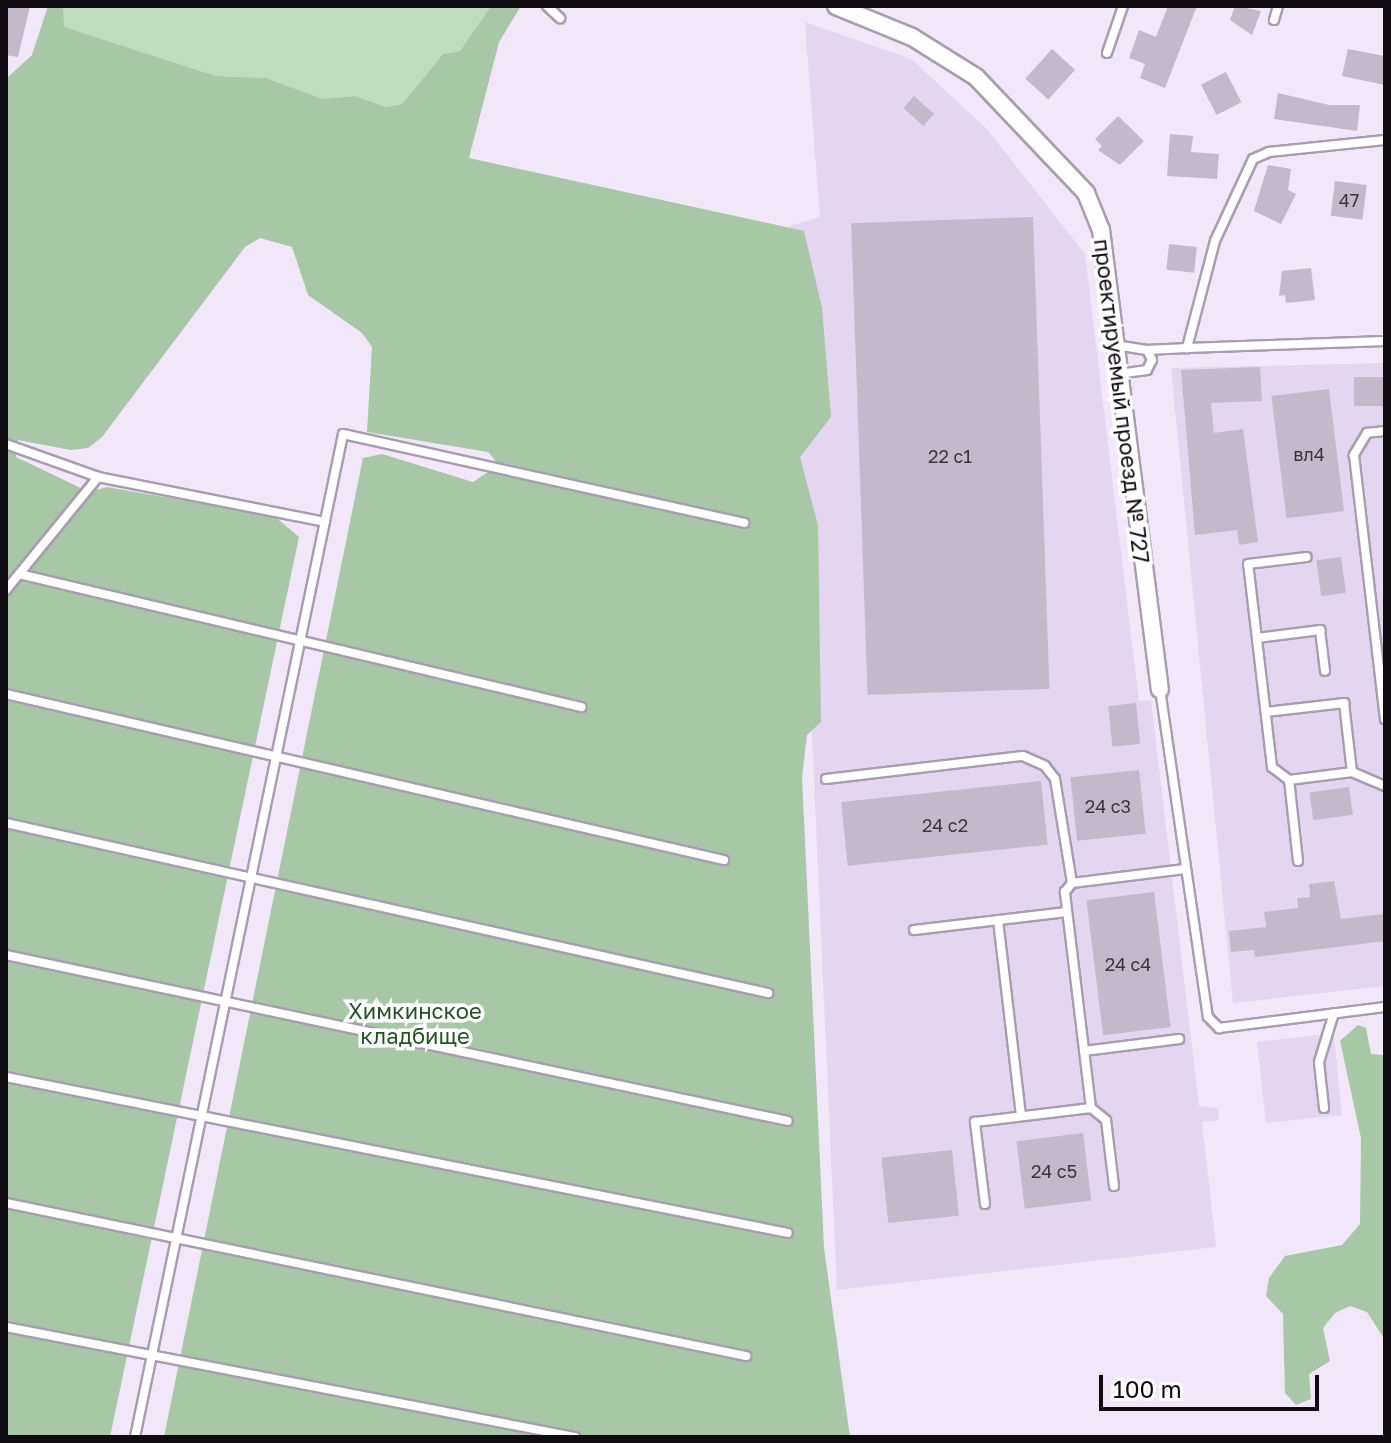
<!DOCTYPE html>
<html>
<head>
<meta charset="utf-8">
<style>
  body { margin:0 }
  #map { position:relative; width:1391px; height:1443px; overflow:hidden; background:#f2e6f9; font-family:"Golos Text",sans-serif }
  div>[style] { position:absolute }
  [style*='--x'] { left:calc(var(--x)*1px); top:calc(var(--y)*1px); width:calc(var(--w)*1px); rotate:calc(var(--a)*1deg) }
  .built>* { inset:0; background:#e4d6ee }
  .green>* { inset:0; background:#bfddbe }
  .forest>* { inset:0; background:#a7c7a6 }
  .building>* { inset:0; background:#c4b9cb; transform-origin:0 0 }
  .roads { filter:drop-shadow(2px 0 #a89eaf) drop-shadow(-2px 0 #a89eaf) drop-shadow(0 2px #a89eaf) drop-shadow(0 -2px #a89eaf) }
  .service>* { height:8px; margin:-4px; padding:0 4px; transform-origin:4px; border-radius:4px; background:#fff }
  .minor>* { height:16px; margin:-8px; padding:0 8px; transform-origin:8px; border-radius:8px; background:#fff }
  span { translate:-50% -50%; white-space:nowrap; text-align:center; line-height:1.15; -webkit-text-stroke:7px #fff; paint-order:stroke }
  .number-label { font-size:18px; color:#3c3640 }
  .number-label span { -webkit-text-stroke-width:0 }
  .street-label { font-size:22px; color:#0f0b11 }
  .park-label { font-size:22px; color:#255226 }
  .frame { position:absolute; inset:0; border:8px solid #0f0b11; pointer-events:none }
  .scale { position:absolute; left:1099px; top:1375px; width:220px; height:36px; box-sizing:border-box; border:4px solid #0f0b11; border-top:0; padding-left:10px; font-size:24px; line-height:28px; white-space:nowrap; color:#0f0b11; -webkit-text-stroke:6px #fff; paint-order:stroke }
</style>
</head>
<body>
<div id="map">
  <div class="built">
    <i style="clip-path:polygon(805px 22px,911px 59px,987px 129px,1085px 254px,1139px 701px,1151px 700px,1199px 1106px,1218px 1108px,1219px 1120px,1202px 1122px,1216px 1247px,837px 1290px,789px 226px,820px 217px)"></i>
    <i style="clip-path:polygon(1385px 363px,1385px 986px,1233px 1003px,1171px 368px)"></i>
    <i style="clip-path:polygon(1318px 1035px,1334px 1038px,1342px 1115px,1266px 1123px,1257px 1042px)"></i>
  </div>
  <div class="green">
    <i style="clip-path:polygon(63px 6px,491px 6px,460px 51px,443px 54px,402px 104px,386px 107px,355px 96px,323px 99px,266px 78px,216px 76px,63px 27px)"></i>
  </div>
  <div class="forest">
    <i style="clip-path:polygon(48px 6px,63px 6px,64px 27px,216px 76px,266px 78px,323px 99px,355px 96px,386px 107px,402px 104px,443px 54px,460px 51px,491px 6px,521px 6px,499px 42px,469px 158px,804px 231px,822px 308px,831px 417px,800px 457px,818px 525px,821px 722px,807px 735px,802px 777px,824px 1248px,850px 1437px,164px 1437px,363px 458px,382px 454px,473px 482px,499px 465px,488px 452px,367px 432px,372px 347px,362px 333px,308px 295px,292px 247px,260px 238px,245px 247px,102px 437px,88px 448px,71px 450px,18px 440px,16px 457px,89px 492px,107px 487px,274px 516px,299px 537px,110px 1437px,6px 1437px,6px 79px,32px 55px)"></i>
    <i style="clip-path:polygon(1358px 1025px,1366px 1028px,1371px 1054px,1385px 1055px,1385px 1340px,1367px 1312px,1350px 1306px,1335px 1313px,1323px 1328px,1330px 1361px,1309px 1374px,1311px 1399px,1296px 1405px,1285px 1393px,1283px 1314px,1266px 1296px,1269px 1278px,1285px 1256px,1342px 1245px,1360px 1224px,1361px 1138px,1340px 1041px)"></i>
  </div>
  <div class="building">
    <i style="clip-path:polygon(6px 6px,30px 6px,18px 57px,6px 55px)"></i>
    <i style="clip-path:polygon(1168px 6px,1197px 6px,1165px 88px,1140px 78px,1145px 64px,1129px 58px,1139px 30px,1156px 37px)"></i>
    <i style="clip-path:polygon(1235px 6px,1261px 11px,1252px 35px,1230px 20px)"></i>
    <i style="left:1052px;top:49px;width:31px;height:40px;rotate:42deg"></i>
    <i style="clip-path:polygon(1348px 49px,1385px 56px,1385px 85px,1342px 76px)"></i>
    <i style="left:1226px;top:72px;width:34px;height:28px;rotate:63deg"></i>
    <i style="clip-path:polygon(1278px 93px,1329px 105px,1360px 105px,1357px 131px,1274px 119px)"></i>
    <i style="left:914px;top:96px;width:27px;height:16px;rotate:42deg"></i>
    <i style="clip-path:polygon(1118px 116px,1144px 141px,1120px 165px,1098px 150px,1102px 146px,1095px 139px)"></i>
    <i style="clip-path:polygon(1170px 134px,1193px 136px,1191px 152px,1219px 154px,1217px 179px,1167px 176px)"></i>
    <i style="clip-path:polygon(1268px 165px,1291px 169px,1288px 190px,1296px 194px,1281px 224px,1254px 211px)"></i>
    <i style="left:1335px;top:181px;width:32px;height:35px;rotate:7deg"></i>
    <i style="left:1033px;top:217px;width:472px;height:182px;rotate:88deg"></i>
    <i style="left:1169px;top:244px;width:28px;height:26px;rotate:6deg"></i>
    <i style="clip-path:polygon(1311px 268px,1315px 300px,1286px 303px,1285px 295px,1279px 296px,1282px 271px)"></i>
    <i style="clip-path:polygon(1260px 367px,1262px 401px,1211px 403px,1214px 433px,1243px 429px,1258px 542px,1239px 545px,1237px 530px,1195px 535px,1181px 370px)"></i>
    <i style="left:1385px;top:377px;width:29px;height:31px;rotate:90deg"></i>
    <i style="left:1329px;top:389px;width:123px;height:58px;rotate:83deg"></i>
    <i style="left:1341px;top:557px;width:36px;height:25px;rotate:82deg"></i>
    <i style="left:1136px;top:703px;width:41px;height:28px;rotate:84deg"></i>
    <i style="left:1139px;top:770px;width:64px;height:69px;rotate:84deg"></i>
    <i style="left:1041px;top:781px;width:64px;height:201px;rotate:84deg"></i>
    <i style="left:1349px;top:787px;width:28px;height:40px;rotate:82deg"></i>
    <i style="clip-path:polygon(1334px 881px,1341px 919px,1384px 914px,1385px 941px,1255px 957px,1254px 950px,1231px 952px,1229px 931px,1266px 927px,1264px 912px,1298px 908px,1297px 898px,1310px 897px,1309px 884px)"></i>
    <i style="left:1154px;top:892px;width:136px;height:68px;rotate:83deg"></i>
    <i style="left:1083px;top:1133px;width:68px;height:67px;rotate:83deg"></i>
    <i style="left:952px;top:1150px;width:66px;height:71px;rotate:84deg"></i>
  </div>
  <div class="roads">
    <div class="service">
      <i style="--x:547;--y:6;--w:18;--a:43"></i>
      <i style="--x:1274;--y:20;--w:15;--a:-74"></i>
      <i style="--x:1107;--y:53;--w:50;--a:-71.2"></i>
      <i style="--x:1385;--y:140;--w:117;--a:174.1"></i>
      <i style="--x:1269;--y:152;--w:17;--a:156"></i>
      <i style="--x:1253;--y:159;--w:90;--a:114.9"></i>
      <i style="--x:1215;--y:241;--w:111;--a:104.7"></i>
      <i style="--x:1187;--y:348;--w:198;--a:-2"></i>
      <i style="--x:1115;--y:345;--w:32;--a:9"></i>
      <i style="--x:1147;--y:350;--w:11;--a:63"></i>
      <i style="--x:1152;--y:360;--w:11;--a:117"></i>
      <i style="--x:1147;--y:370;--w:28;--a:172"></i>
      <i style="--x:1147;--y:350;--w:40;--a:-2.9"></i>
      <i style="--x:1385;--y:431;--w:18;--a:174"></i>
      <i style="--x:1367;--y:433;--w:26;--a:121"></i>
      <i style="--x:1354;--y:455;--w:266;--a:83.3"></i>
      <i style="--x:6;--y:444;--w:98;--a:19.7"></i>
      <i style="--x:98;--y:477;--w:231;--a:11.2"></i>
      <i style="--x:19;--y:574;--w:578;--a:13.31"></i>
      <i style="--x:6;--y:590;--w:146;--a:-50.8"></i>
      <i style="--x:1257;--y:638;--w:64;--a:-7.2"></i>
      <i style="--x:1320;--y:630;--w:41;--a:83"></i>
      <i style="--x:1160;--y:689;--w:331;--a:81.7"></i>
      <i style="--x:1208;--y:1017;--w:16;--a:45"></i>
      <i style="--x:1219;--y:1028;--w:167;--a:-7.2"></i>
      <i style="--x:6;--y:694;--w:737;--a:13.02"></i>
      <i style="--x:1266;--y:712;--w:79;--a:-6.6"></i>
      <i style="--x:1344;--y:703;--w:69;--a:83.4"></i>
      <i style="--x:826;--y:779;--w:198;--a:-6.7"></i>
      <i style="--x:1023;--y:756;--w:24;--a:24"></i>
      <i style="--x:1045;--y:766;--w:16;--a:52"></i>
      <i style="--x:1055;--y:779;--w:105;--a:80.7"></i>
      <i style="--x:1289;--y:780;--w:21;--a:-143"></i>
      <i style="--x:1272;--y:767;--w:204;--a:-96.7"></i>
      <i style="--x:1248;--y:564;--w:59;--a:-6.8"></i>
      <i style="--x:6;--y:823;--w:781;--a:12.58"></i>
      <i style="--x:1298;--y:861;--w:81;--a:-96.3"></i>
      <i style="--x:1289;--y:780;--w:64;--a:-7.2"></i>
      <i style="--x:1352;--y:772;--w:36;--a:23"></i>
      <i style="--x:998;--y:920;--w:197;--a:83.3"></i>
      <i style="--x:914;--y:930;--w:154;--a:-6.7"></i>
      <i style="--x:6;--y:955;--w:799;--a:11.98"></i>
      <i style="--x:1084;--y:1051;--w:96;--a:-7.2"></i>
      <i style="--x:6;--y:1077;--w:797;--a:11.28"></i>
      <i style="--x:1324;--y:1108;--w:46;--a:-96.2"></i>
      <i style="--x:1319;--y:1062;--w:51;--a:-73"></i>
      <i style="--x:1114;--y:1186;--w:66;--a:-96.9"></i>
      <i style="--x:1106;--y:1120;--w:19;--a:-141"></i>
      <i style="--x:1091;--y:1108;--w:218;--a:-96.9"></i>
      <i style="--x:1065;--y:892;--w:11;--a:-52"></i>
      <i style="--x:1072;--y:883;--w:114;--a:-7.1"></i>
      <i style="--x:6;--y:1203;--w:756;--a:11.68"></i>
      <i style="--x:985;--y:1204;--w:83;--a:-97"></i>
      <i style="--x:975;--y:1122;--w:117;--a:-6.9"></i>
      <i style="--x:6;--y:1327;--w:580;--a:10.94"></i>
      <i style="--x:135;--y:1437;--w:1024;--a:-78.28"></i>
      <i style="--x:343;--y:434;--w:411;--a:12.5"></i>
    </div>
    <div class="minor">
      <i style="--x:836;--y:6;--w:82;--a:22.2"></i>
      <i style="--x:912;--y:37;--w:75;--a:32"></i>
      <i style="--x:976;--y:77;--w:160;--a:46.5"></i>
      <i style="--x:1086;--y:193;--w:40;--a:68"></i>
      <i style="--x:1101;--y:230;--w:463;--a:82.7"></i>
    </div>
  </div>
  <div class="number-label">
    <span style="left:1349px;top:200px">47</span>
    <span style="left:1309px;top:454px">вл4</span>
    <span style="left:950px;top:456px">22 с1</span>
    <span style="left:1108px;top:806px">24 с3</span>
    <span style="left:945px;top:825px">24 с2</span>
    <span style="left:1128px;top:964px">24 с4</span>
    <span style="left:1054px;top:1171px">24 с5</span>
  </div>
  <div class="street-label">
    <span style="left:1122px;top:401px;rotate:83deg">проектируемый проезд № 727</span>
  </div>
  <div class="park-label">
    <span style="left:415px;top:1023px">Химкинское<br>кладбище</span>
  </div>
  <div class="frame"></div>
  <div class="scale">100 m</div>
</div>
</body>
</html>
